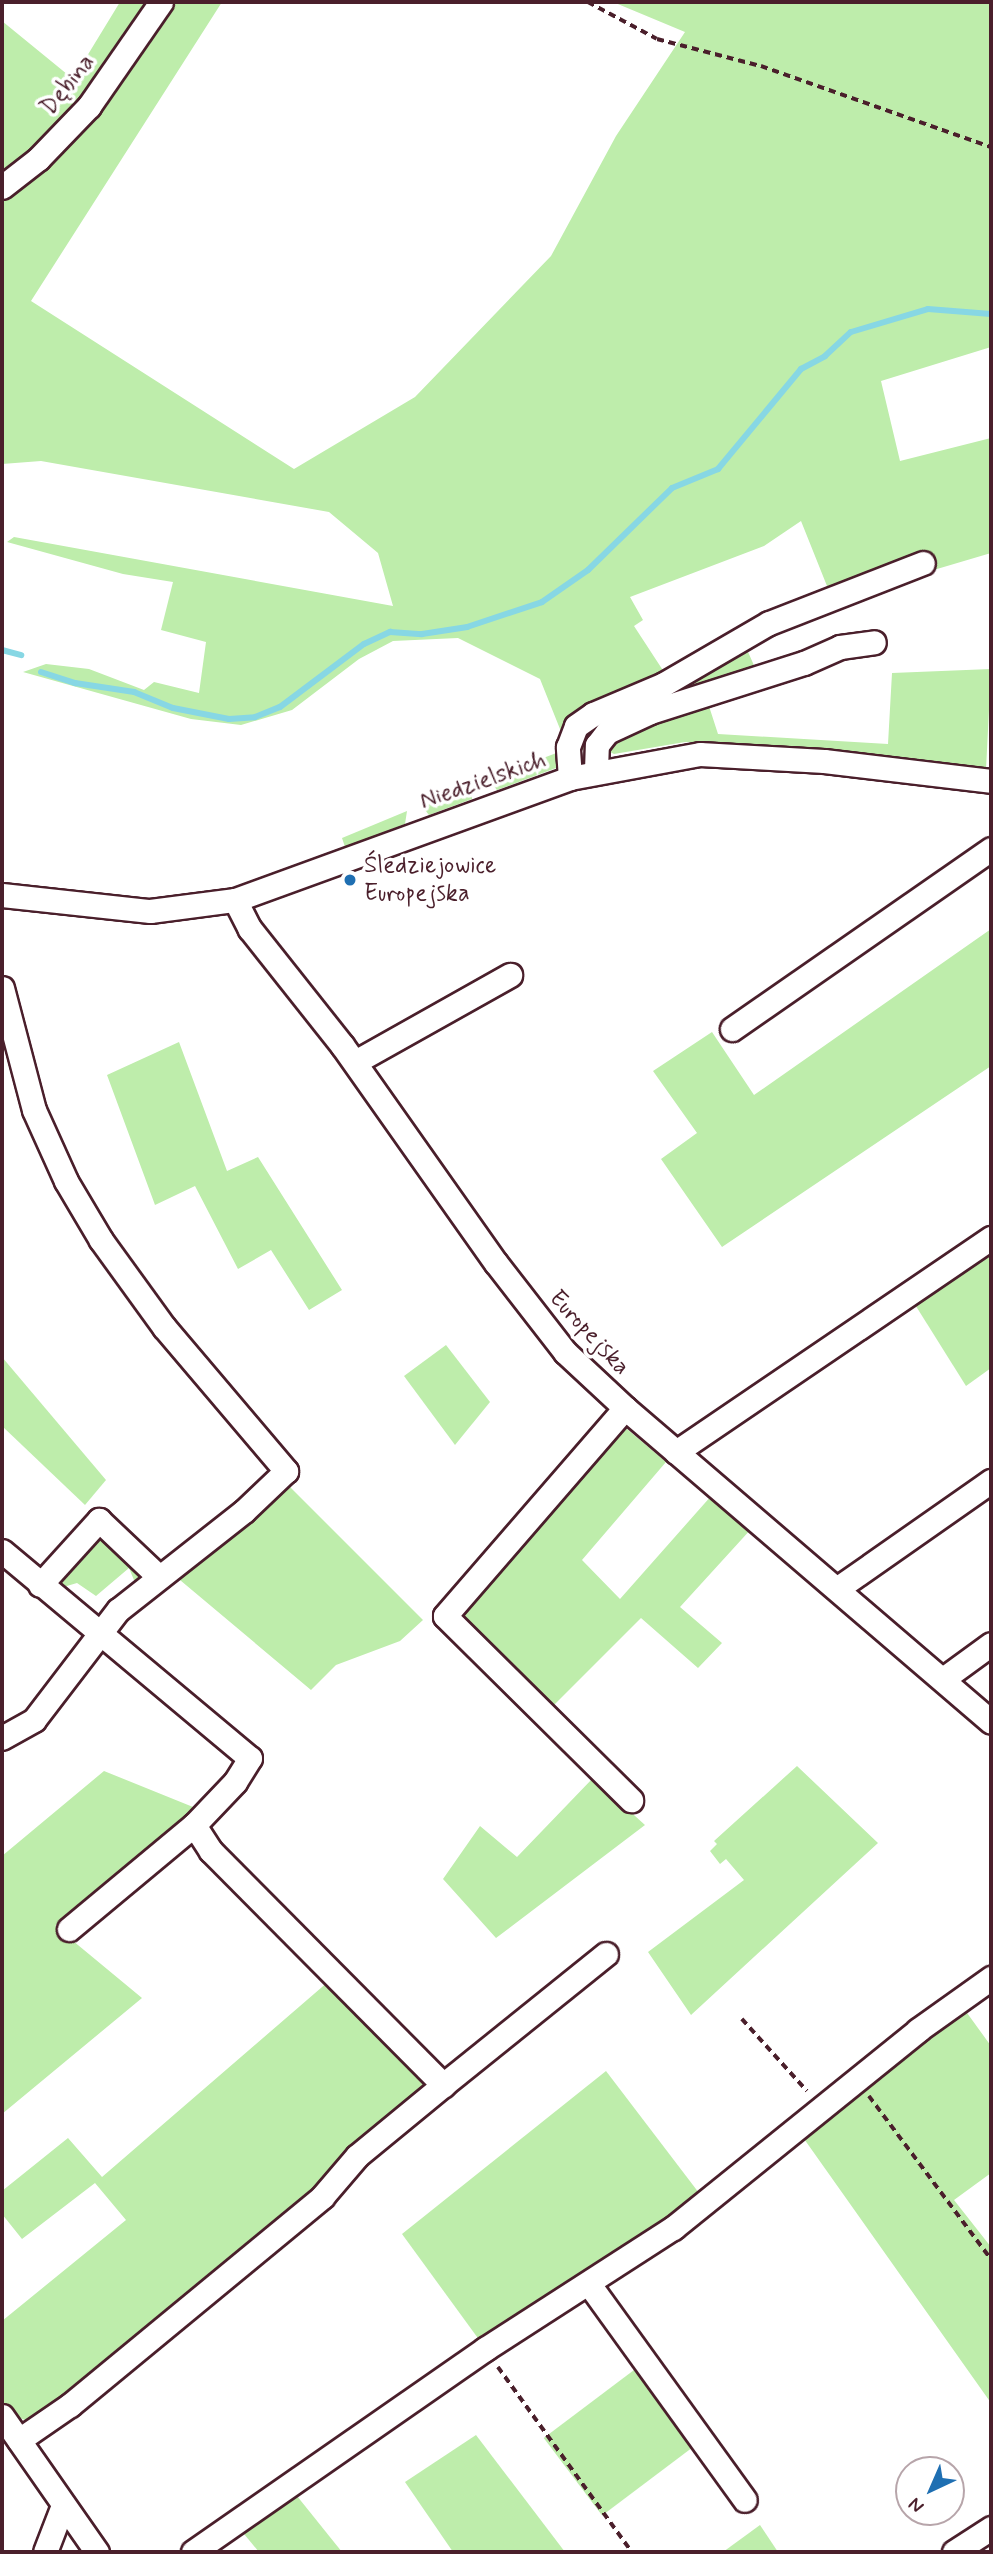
<!DOCTYPE html>
<html>
<head>
<meta charset="utf-8">
<style>
  body { margin:0 }
  #map { position:relative; width:993px; height:2554px; overflow:hidden; background:#fff; font-family:Mynerve,sans-serif }
  div>[style] { position:absolute }
  [style*='--x'] { left:calc(var(--x)*1px); top:calc(var(--y)*1px); width:calc(var(--w)*1px); rotate:calc(var(--a)*1deg) }
  .green>* { inset:0; background:#beedab; transform-origin:0 0 }
  .stream>* { height:6px; margin:-3px; padding:0 3px; transform-origin:3px; border-radius:3px; background:#87d7e4 }
  .path>* { height:3.5px; margin-top:-1.75px; transform-origin:0; background:repeating-linear-gradient(90deg,#4a1f2b 0 7px,transparent 0 12px) }
  .roads { filter:drop-shadow(2px 0 #4a1f2b) drop-shadow(-2px 0 #4a1f2b) drop-shadow(0 2px #4a1f2b) drop-shadow(0 -2px #4a1f2b) }
  .minor>* { height:23px; margin:-11.5px; padding:0 11.5px; transform-origin:11.5px; border-radius:11.5px; background:#fff }
  .dots>* { width:19px; height:19px; translate:-50% -50%; box-sizing:border-box; border:4px solid #fff; border-radius:50% }
  span { translate:-50% -50%; white-space:nowrap; text-align:center; line-height:1.15; -webkit-text-stroke:7px #fff; paint-order:stroke }
  .street-label { font-size:24px; color:#4a1f2b }
  .poi-label { font-size:24px; color:#4a1f2b }
  .left { translate:0 -50%; text-align:left }
  .frame { position:absolute; inset:0; border:4px solid #4a1f2b; pointer-events:none }
  .north { position:absolute; left:895px; top:2456px; width:70px; height:70px; box-sizing:border-box; background:#fff; border:2px solid #b7a5aa; border-radius:50%; rotate:224deg; font-size:19px; font-weight:700; line-height:28px; text-align:center; color:#4a1f2b }
  .north::after { content:''; display:block; margin:auto; width:24px; height:32px; background:#1f6fb2; clip-path:polygon(50% 0,100% 100%,50% 72%,0 100%) }
</style>
</head>
<body>
<div id="map">
  <div class="green">
    <i style="clip-path:polygon(120px 2px,222px 2px,31px 301px,294px 469px,415px 397px,551px 256px,616px 136px,685px 32px,613px 2px,991px 2px,991px 347px,881px 381px,900px 461px,991px 438px,991px 553px,910px 577px,829px 591px,801px 521px,764px 546px,630px 597px,643px 620px,634px 626px,666px 675px,562px 734px,540px 679px,458px 638px,393px 641px,359px 659px,292px 710px,241px 725px,191px 719px,23px 672px,46px 664px,89px 669px,144px 690px,154px 682px,199px 693px,206px 642px,161px 630px,173px 582px,123px 574px,7px 542px,14px 537px,393px 606px,378px 553px,329px 512px,41px 461px,2px 464px,2px 21px,73px 79px)"></i>
    <i style="clip-path:polygon(745px 645px,756px 670px,576px 753px,584px 727px,676px 691px,701px 670px)"></i>
    <i style="clip-path:polygon(991px 669px,986px 770px,733px 743px,685px 742px,614px 754px,608px 751px,609px 740px,707px 700px,718px 734px,888px 744px,892px 673px)"></i>
    <i style="clip-path:polygon(559px 752px,556px 768px,497px 790px,488px 779px)"></i>
    <i style="clip-path:polygon(472px 785px,472px 799px,429px 815px,421px 805px)"></i>
    <i style="clip-path:polygon(407px 811px,405px 824px,345px 847px,342px 838px)"></i>
    <i style="clip-path:polygon(991px 929px,991px 1066px,722px 1247px,661px 1159px,697px 1133px,653px 1071px,712px 1032px,754px 1095px)"></i>
    <i style="clip-path:polygon(179px 1042px,227px 1171px,258px 1157px,342px 1290px,309px 1310px,271px 1250px,238px 1269px,195px 1186px,155px 1205px,107px 1075px)"></i>
    <i style="clip-path:polygon(991px 1245px,991px 1368px,966px 1386px,914px 1303px)"></i>
    <i style="clip-path:polygon(446px 1345px,490px 1402px,455px 1445px,404px 1376px)"></i>
    <i style="clip-path:polygon(2px 1357px,106px 1480px,85px 1505px,2px 1426px)"></i>
    <i style="clip-path:polygon(621px 1424px,666px 1462px,582px 1560px,620px 1599px,712px 1495px,752px 1528px,680px 1607px,722px 1643px,698px 1668px,641px 1618px,548px 1711px,461px 1621px,463px 1610px)"></i>
    <i style="clip-path:polygon(285px 1482px,423px 1620px,400px 1641px,336px 1665px,311px 1690px,174px 1575px)"></i>
    <i style="clip-path:polygon(99px 1536px,108px 1539px,142px 1570px,141px 1581px,136px 1585px,129px 1568px,96px 1596px,77px 1583px,60px 1588px,58px 1582px)"></i>
    <i style="clip-path:polygon(797px 1766px,878px 1843px,691px 2015px,648px 1952px,744px 1880px,726px 1859px,720px 1864px,710px 1851px,717px 1844px,714px 1841px)"></i>
    <i style="clip-path:polygon(104px 1771px,198px 1809px,55px 1926px,142px 1998px,2px 2114px,2px 1856px)"></i>
    <i style="clip-path:polygon(593px 1778px,645px 1825px,496px 1938px,443px 1879px,480px 1826px,517px 1857px)"></i>
    <i style="clip-path:polygon(329px 1981px,427px 2082px,347px 2155px,322px 2186px,31px 2422px,11px 2415px,2px 2401px,2px 2321px,126px 2220px,95px 2183px,22px 2239px,2px 2214px,2px 2191px,68px 2138px,102px 2177px)"></i>
    <i style="clip-path:polygon(962px 2006px,991px 2046px,991px 2173px,954px 2200px,991px 2247px,991px 2403px,802px 2136px)"></i>
    <i style="clip-path:polygon(606px 2071px,699px 2193px,652px 2230px,480px 2341px,402px 2234px)"></i>
    <i style="left:638px;top:2367px;width:97px;height:118px;rotate:53deg"></i>
    <i style="clip-path:polygon(476px 2435px,565px 2552px,453px 2552px,405px 2482px)"></i>
    <i style="clip-path:polygon(293px 2491px,342px 2552px,259px 2552px,239px 2528px)"></i>
    <i style="clip-path:polygon(760px 2525px,778px 2552px,723px 2552px)"></i>
  </div>
  <div class="stream">
    <i style="--x:2;--y:650;--w:20;--a:15"></i>
    <i style="--x:41;--y:672;--w:36;--a:18"></i>
    <i style="--x:75;--y:683;--w:60;--a:8.7"></i>
    <i style="--x:134;--y:692;--w:42;--a:22.3"></i>
    <i style="--x:173;--y:708;--w:57;--a:11.1"></i>
    <i style="--x:229;--y:719;--w:26;--a:-4"></i>
    <i style="--x:255;--y:717;--w:27;--a:-22"></i>
    <i style="--x:280;--y:707;--w:105;--a:-36.9"></i>
    <i style="--x:364;--y:644;--w:29;--a:-25"></i>
    <i style="--x:390;--y:632;--w:32;--a:4"></i>
    <i style="--x:422;--y:634;--w:46;--a:-8.8"></i>
    <i style="--x:467;--y:627;--w:79;--a:-18.4"></i>
    <i style="--x:542;--y:602;--w:56;--a:-34.8"></i>
    <i style="--x:588;--y:570;--w:117;--a:-44.3"></i>
    <i style="--x:672;--y:488;--w:50;--a:-22.4"></i>
    <i style="--x:718;--y:469;--w:130;--a:-50.3"></i>
    <i style="--x:801;--y:369;--w:27;--a:-28"></i>
    <i style="--x:825;--y:356;--w:35;--a:-43"></i>
    <i style="--x:851;--y:332;--w:80;--a:-16.6"></i>
    <i style="--x:928;--y:309;--w:63;--a:4.5"></i>
  </div>
  <div class="path">
    <i style="--x:588;--y:2;--w:78;--a:28.2"></i>
    <i style="--x:657;--y:39;--w:107;--a:14.6"></i>
    <i style="--x:761;--y:66;--w:244;--a:19.4"></i>
    <i style="--x:742;--y:2019;--w:97;--a:47.9"></i>
    <i style="--x:869;--y:2096;--w:204;--a:53.2"></i>
    <i style="--x:498;--y:2367;--w:228;--a:54.1"></i>
  </div>
  <div class="roads">
    <div class="minor">
      <i style="--x:2;--y:187;--w:46;--a:-37.9"></i>
      <i style="--x:38;--y:159;--w:74;--a:-46.1"></i>
      <i style="--x:89;--y:106;--w:126;--a:-55.3"></i>
      <i style="--x:596;--y:770;--w:25;--a:-88"></i>
      <i style="--x:597;--y:745;--w:16;--a:-52"></i>
      <i style="--x:607;--y:732;--w:47;--a:-24.9"></i>
      <i style="--x:650;--y:712;--w:162;--a:-17.7"></i>
      <i style="--x:804;--y:663;--w:39;--a:-24"></i>
      <i style="--x:840;--y:647;--w:34;--a:-8"></i>
      <i style="--x:570;--y:778;--w:31;--a:-94"></i>
      <i style="--x:568;--y:747;--w:22;--a:-69"></i>
      <i style="--x:576;--y:726;--w:21;--a:-35"></i>
      <i style="--x:593;--y:714;--w:77;--a:-22.9"></i>
      <i style="--x:664;--y:684;--w:121;--a:-30.2"></i>
      <i style="--x:769;--y:623;--w:165;--a:-21.3"></i>
      <i style="--x:2;--y:895;--w:149;--a:6.2"></i>
      <i style="--x:150;--y:911;--w:86;--a:-7.4"></i>
      <i style="--x:235;--y:900;--w:357;--a:-20"></i>
      <i style="--x:570;--y:778;--w:132;--a:-10.5"></i>
      <i style="--x:700;--y:754;--w:124;--a:3.2"></i>
      <i style="--x:824;--y:761;--w:168;--a:6.8"></i>
      <i style="--x:235;--y:900;--w:33;--a:63"></i>
      <i style="--x:250;--y:929;--w:148;--a:51.6"></i>
      <i style="--x:342;--y:1045;--w:267;--a:54.8"></i>
      <i style="--x:496;--y:1263;--w:113;--a:52.2"></i>
      <i style="--x:565;--y:1352;--w:82;--a:43"></i>
      <i style="--x:625;--y:1408;--w:482;--a:40.6"></i>
      <i style="--x:2;--y:988;--w:126;--a:75.3"></i>
      <i style="--x:34;--y:1110;--w:78;--a:65.7"></i>
      <i style="--x:66;--y:1181;--w:69;--a:59.3"></i>
      <i style="--x:101;--y:1240;--w:107;--a:54.1"></i>
      <i style="--x:164;--y:1327;--w:189;--a:49.7"></i>
      <i style="--x:286;--y:1471;--w:58;--a:136.4"></i>
      <i style="--x:244;--y:1511;--w:160;--a:141.8"></i>
      <i style="--x:118;--y:1610;--w:138;--a:127.4"></i>
      <i style="--x:34;--y:1720;--w:37;--a:151"></i>
      <i style="--x:732;--y:1029;--w:315;--a:-34.8"></i>
      <i style="--x:355;--y:1062;--w:178;--a:-29.3"></i>
      <i style="--x:625;--y:1408;--w:275;--a:130.9"></i>
      <i style="--x:445;--y:1616;--w:262;--a:44.7"></i>
      <i style="--x:676;--y:1452;--w:381;--a:-34.2"></i>
      <i style="--x:2;--y:1551;--w:323;--a:39.9"></i>
      <i style="--x:250;--y:1758;--w:28;--a:122"></i>
      <i style="--x:235;--y:1782;--w:59;--a:133.6"></i>
      <i style="--x:194;--y:1825;--w:31;--a:57"></i>
      <i style="--x:211;--y:1851;--w:330;--a:45.2"></i>
      <i style="--x:443;--y:2085;--w:209;--a:-38.8"></i>
      <i style="--x:40;--y:1585;--w:88;--a:-47.8"></i>
      <i style="--x:99;--y:1520;--w:83;--a:43.5"></i>
      <i style="--x:838;--y:1588;--w:187;--a:-35"></i>
      <i style="--x:943;--y:1679;--w:59;--a:-36.1"></i>
      <i style="--x:69;--y:1929;--w:163;--a:-39.8"></i>
      <i style="--x:589;--y:2284;--w:266;--a:54.2"></i>
      <i style="--x:2;--y:2416;--w:166;--a:55.1"></i>
      <i style="--x:19;--y:2440;--w:62;--a:-34.5"></i>
      <i style="--x:70;--y:2405;--w:327;--a:-39.5"></i>
      <i style="--x:322;--y:2197;--w:54;--a:-49.5"></i>
      <i style="--x:357;--y:2156;--w:112;--a:-39.5"></i>
      <i style="--x:45;--y:2552;--w:47;--a:-68.9"></i>
      <i style="--x:193;--y:2552;--w:356;--a:-34.8"></i>
      <i style="--x:485;--y:2349;--w:224;--a:-32.8"></i>
      <i style="--x:673;--y:2228;--w:315;--a:-38.9"></i>
      <i style="--x:918;--y:2030;--w:90;--a:-35.5"></i>
      <i style="--x:954;--y:2552;--w:44;--a:-33"></i>
    </div>
  </div>
  <div class="dots">
    <i style="left:350px;top:880px;background:#1f6fb2"></i>
  </div>
  <div class="street-label">
    <span style="left:68px;top:85px;rotate:-51deg">Dębina</span>
    <span style="left:483px;top:781px;rotate:-19deg">Niedzielskich</span>
    <span style="left:589px;top:1333px;rotate:47deg">Europejska</span>
  </div>
  <div class="poi-label">
    <span class="left" style="left:364px;top:880px">Śledziejowice<br>Europejska</span>
  </div>
  <div class="frame"></div>
  <div class="north">N</div>
</div>
</body>
</html>
